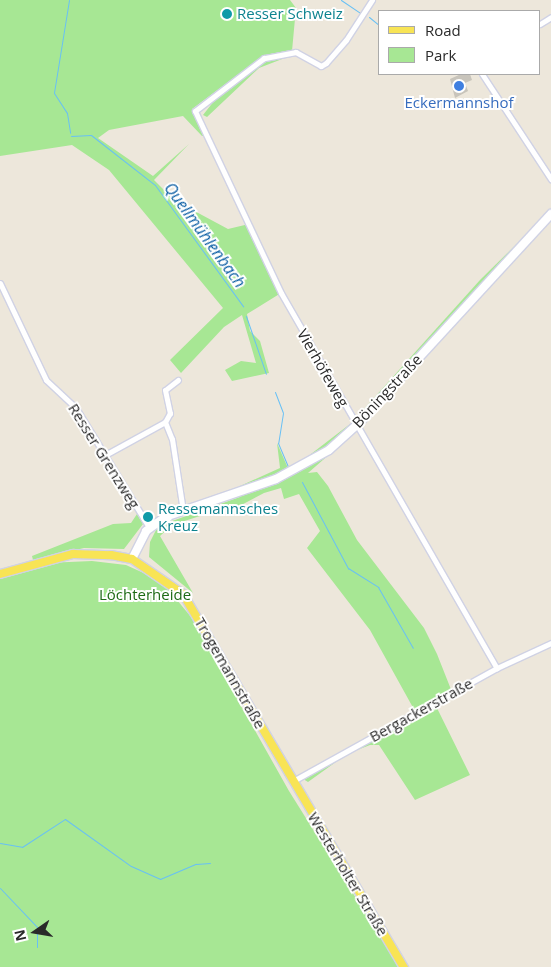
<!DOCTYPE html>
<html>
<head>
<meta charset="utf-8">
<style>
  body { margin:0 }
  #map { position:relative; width:551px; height:967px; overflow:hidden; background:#ede7db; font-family:"Open Sans",sans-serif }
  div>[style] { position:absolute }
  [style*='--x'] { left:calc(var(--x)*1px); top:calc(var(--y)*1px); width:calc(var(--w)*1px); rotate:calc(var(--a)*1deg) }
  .green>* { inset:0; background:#a7e794 }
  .stream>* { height:1px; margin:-0.5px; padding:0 0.5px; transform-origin:0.5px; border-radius:0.5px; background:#68c0f5 }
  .building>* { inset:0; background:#c8c4bb }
  .roads { filter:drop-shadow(1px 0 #d0d2e4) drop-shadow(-1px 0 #d0d2e4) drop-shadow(0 1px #d0d2e4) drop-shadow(0 -1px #d0d2e4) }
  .minor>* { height:5px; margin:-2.5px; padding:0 2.5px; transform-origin:2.5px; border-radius:2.5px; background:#fff }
  .secondary>* { height:8px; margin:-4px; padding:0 4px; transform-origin:4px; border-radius:4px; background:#fff }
  .primary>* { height:8px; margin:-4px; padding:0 4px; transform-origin:4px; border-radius:4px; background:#f8e455 }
  .dots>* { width:14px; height:14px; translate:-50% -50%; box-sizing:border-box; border:2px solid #fff; border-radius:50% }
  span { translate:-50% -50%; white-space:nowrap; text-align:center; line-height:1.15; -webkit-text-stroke:4px #fff; paint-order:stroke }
  .culture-label { font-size:15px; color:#0d838f }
  .left { translate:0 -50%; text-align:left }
  .shop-label { font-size:15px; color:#366cbe }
  .street-label { font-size:15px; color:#2a2a2a }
  .park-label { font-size:15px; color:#1e6b16 }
  .water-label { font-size:16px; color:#065ba2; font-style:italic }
  .legend { position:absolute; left:378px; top:10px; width:162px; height:65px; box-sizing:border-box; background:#fff; border:1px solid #aaa; margin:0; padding:6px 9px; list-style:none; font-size:15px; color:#2a2a2a }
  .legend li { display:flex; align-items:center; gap:10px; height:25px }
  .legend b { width:25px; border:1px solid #aaa }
  .north { position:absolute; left:10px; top:907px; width:50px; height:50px; -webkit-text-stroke:4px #fff; paint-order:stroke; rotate:257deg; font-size:14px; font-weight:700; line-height:20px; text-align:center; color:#2a2a2a }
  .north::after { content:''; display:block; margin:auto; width:18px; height:22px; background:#2a2a2a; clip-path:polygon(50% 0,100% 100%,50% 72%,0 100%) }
</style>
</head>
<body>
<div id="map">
  <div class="green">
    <i style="clip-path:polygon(0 0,290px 0,296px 8px,292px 51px,262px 57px,192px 109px,207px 135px,202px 136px,183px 116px,109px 130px,98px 138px,153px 176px,189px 144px,154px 180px,174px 200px,228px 229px,249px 224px,281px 293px,247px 314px,250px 331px,260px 341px,269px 373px,232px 381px,225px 370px,241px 361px,256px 363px,242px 315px,224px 327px,181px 373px,170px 360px,223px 308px,109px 170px,72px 145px,0 156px)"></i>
    <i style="clip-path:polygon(295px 54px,259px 68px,207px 117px,203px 115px,218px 96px,263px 61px)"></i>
    <i style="clip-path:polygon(551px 210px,551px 220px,368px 416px,364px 409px,480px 280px)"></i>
    <i style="clip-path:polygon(350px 424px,355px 432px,308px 473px,317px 472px,328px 486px,357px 540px,424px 628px,437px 654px,452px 692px,416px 713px,370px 630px,307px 548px,320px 531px,299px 494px,284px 499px,281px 488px,264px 493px,230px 511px,228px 507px,172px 525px,160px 536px,193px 593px,149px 557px,150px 542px,158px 526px,240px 497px,240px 486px,280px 468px,277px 443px,291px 475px,299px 471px,311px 454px)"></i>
    <i style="clip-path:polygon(137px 514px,143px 524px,124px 549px,84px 548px,33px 560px,32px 556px,113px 524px,131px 523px)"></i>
    <i style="clip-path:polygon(92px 561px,126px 565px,148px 575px,163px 583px,191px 617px,289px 791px,399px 967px,0 967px,0 579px,46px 563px)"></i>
    <i style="clip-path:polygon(436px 706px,470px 775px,415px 800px,379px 745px,370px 745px,347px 754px,308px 782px,300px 777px,370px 735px)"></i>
  </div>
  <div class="stream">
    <i style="--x:69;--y:0;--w:94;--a:99.2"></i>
    <i style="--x:54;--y:93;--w:24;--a:57"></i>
    <i style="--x:67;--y:113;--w:20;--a:81"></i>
    <i style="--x:341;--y:0;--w:23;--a:34"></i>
    <i style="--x:369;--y:17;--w:14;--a:39"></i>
    <i style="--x:71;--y:136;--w:20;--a:-3"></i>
    <i style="--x:91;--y:135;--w:81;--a:38"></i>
    <i style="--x:155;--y:185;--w:150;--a:54"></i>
    <i style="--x:246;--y:316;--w:61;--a:71"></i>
    <i style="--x:275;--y:392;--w:22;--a:69"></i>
    <i style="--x:283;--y:413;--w:30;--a:99"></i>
    <i style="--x:278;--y:443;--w:26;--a:67"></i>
    <i style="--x:302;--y:482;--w:98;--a:61.9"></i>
    <i style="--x:348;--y:568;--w:36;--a:32"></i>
    <i style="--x:378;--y:587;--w:70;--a:60.2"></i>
    <i style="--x:0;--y:843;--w:22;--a:10"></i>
    <i style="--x:22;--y:847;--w:51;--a:-33.1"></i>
    <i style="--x:65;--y:819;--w:81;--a:35.5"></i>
    <i style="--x:131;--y:866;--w:32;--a:24"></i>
    <i style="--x:160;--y:879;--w:39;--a:-23"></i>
    <i style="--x:196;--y:864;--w:14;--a:-4"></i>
    <i style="--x:0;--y:888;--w:54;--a:46.5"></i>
    <i style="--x:37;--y:927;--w:20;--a:90"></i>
  </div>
  <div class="building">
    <i style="clip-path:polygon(461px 74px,470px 74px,472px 80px,465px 83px,468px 91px,455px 98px,450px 79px)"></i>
  </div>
  <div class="roads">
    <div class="minor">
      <i style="--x:372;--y:0;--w:48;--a:123"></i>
      <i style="--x:346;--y:40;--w:30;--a:131"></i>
      <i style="--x:326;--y:63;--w:6;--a:149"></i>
      <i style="--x:321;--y:66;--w:29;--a:-151"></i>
      <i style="--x:296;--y:52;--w:33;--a:169"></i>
      <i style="--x:264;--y:58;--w:87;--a:142.5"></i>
      <i style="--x:195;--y:111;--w:201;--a:64.7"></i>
      <i style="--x:281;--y:293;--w:433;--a:60.1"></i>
      <i style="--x:540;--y:24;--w:13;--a:-32"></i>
      <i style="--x:482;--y:74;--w:126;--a:56.7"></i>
      <i style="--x:0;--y:283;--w:107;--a:64.6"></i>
      <i style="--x:46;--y:380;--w:41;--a:43"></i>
      <i style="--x:76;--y:408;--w:140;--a:58.5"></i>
      <i style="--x:178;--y:380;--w:16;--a:142"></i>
      <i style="--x:165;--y:390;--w:24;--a:78"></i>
      <i style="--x:170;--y:413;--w:10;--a:119"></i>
      <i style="--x:165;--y:422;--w:18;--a:68"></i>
      <i style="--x:172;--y:439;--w:73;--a:81.3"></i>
      <i style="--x:105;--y:455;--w:68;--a:-28.8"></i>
      <i style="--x:293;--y:781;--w:233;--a:-29"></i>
      <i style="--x:497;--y:668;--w:60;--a:-24.8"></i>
    </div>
    <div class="secondary">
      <i style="--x:132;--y:559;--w:31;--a:-63"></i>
      <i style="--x:146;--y:531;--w:24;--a:-36"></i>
      <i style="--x:165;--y:517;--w:117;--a:-18.9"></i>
      <i style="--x:276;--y:479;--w:60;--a:-28.7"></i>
      <i style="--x:329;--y:450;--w:38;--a:-42"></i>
      <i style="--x:357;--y:425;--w:287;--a:-47.4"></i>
    </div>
    <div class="primary">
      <i style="--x:0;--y:574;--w:76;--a:-15.3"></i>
      <i style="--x:73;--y:554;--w:38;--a:2"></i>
      <i style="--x:111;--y:555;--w:21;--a:11"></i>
      <i style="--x:132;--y:559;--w:62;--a:34.5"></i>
      <i style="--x:183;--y:594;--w:434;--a:59.4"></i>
    </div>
  </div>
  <div class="dots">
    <i style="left:227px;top:14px;background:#0f9aa8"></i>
    <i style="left:459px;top:86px;background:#3f7fe0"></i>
    <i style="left:148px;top:517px;background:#0f9aa8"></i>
  </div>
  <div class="culture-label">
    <span class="left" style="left:237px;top:14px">Resser Schweiz</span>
    <span class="left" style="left:158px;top:517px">Ressemannsches<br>Kreuz</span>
  </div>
  <div class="shop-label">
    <span style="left:459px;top:103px">Eckermannshof</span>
  </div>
  <div class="street-label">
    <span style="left:323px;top:368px;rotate:60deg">Vierhöfeweg</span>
    <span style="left:387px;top:391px;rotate:-47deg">Böningstraße</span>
    <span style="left:104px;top:456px;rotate:58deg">Resser Grenzweg</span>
    <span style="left:230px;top:673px;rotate:60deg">Trogemannstraße</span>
    <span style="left:421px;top:710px;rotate:-29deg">Bergackerstraße</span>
    <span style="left:348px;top:874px;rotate:59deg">Westerholter Straße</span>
  </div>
  <div class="park-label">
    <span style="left:145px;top:595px">Löchterheide</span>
  </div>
  <div class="water-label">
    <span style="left:205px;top:235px;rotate:54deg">Quellmühlenbach</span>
  </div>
  <ul class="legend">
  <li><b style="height:6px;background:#f8e455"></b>Road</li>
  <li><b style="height:14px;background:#a7e794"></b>Park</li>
  </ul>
  <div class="north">N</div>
</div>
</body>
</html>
